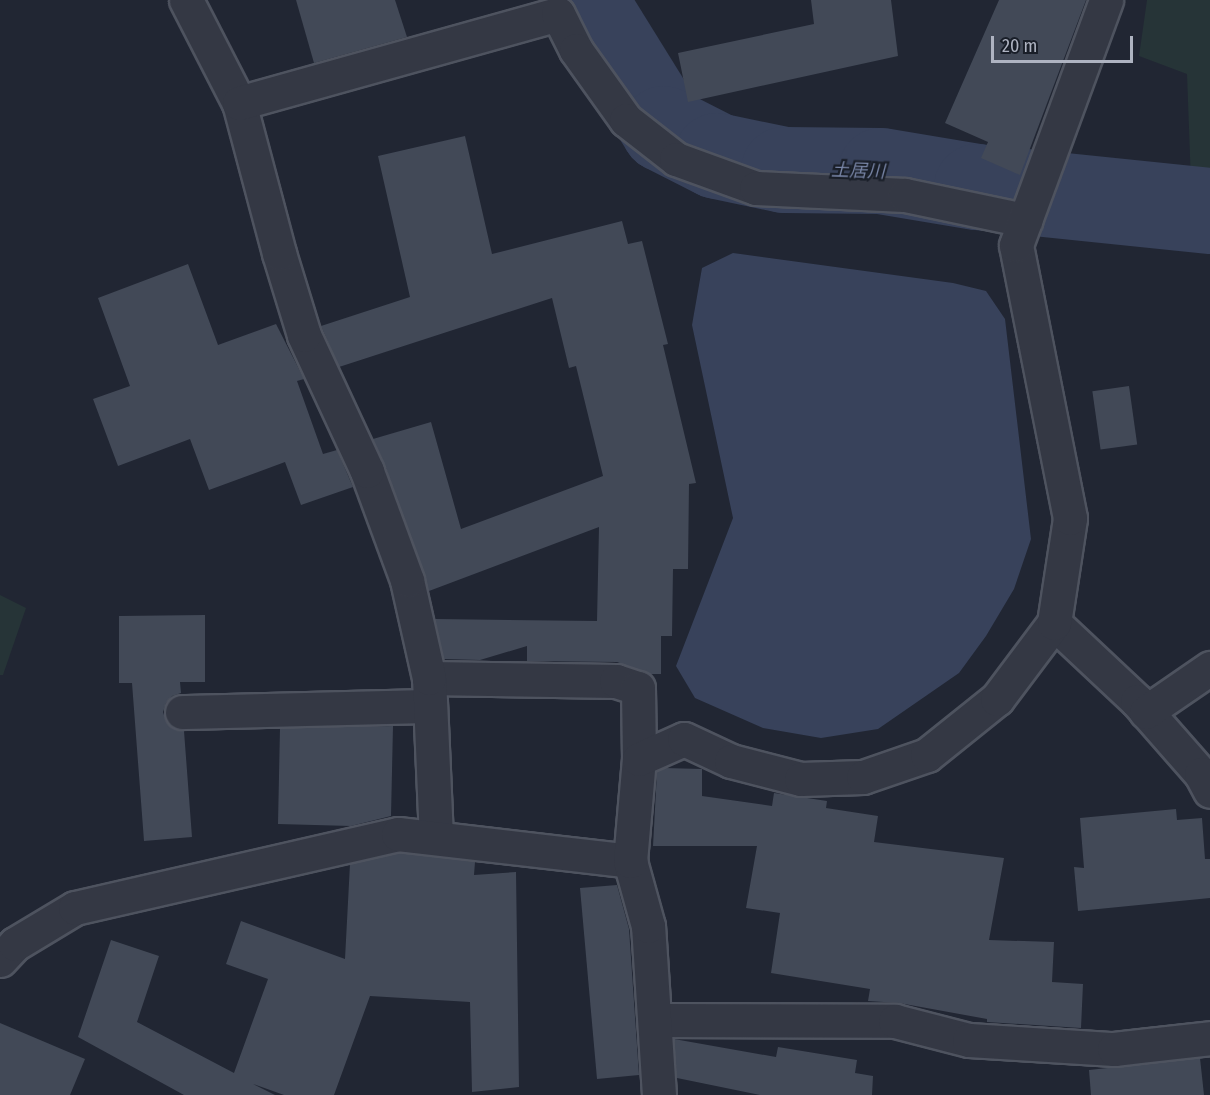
<!DOCTYPE html>
<html>
<head>
<meta charset="utf-8">
<style>
  body { margin:0 }
  #map { position:relative; width:1210px; height:1095px; overflow:hidden; background:#212633; font-family:"Fira Sans Condensed","Noto Sans JP",sans-serif }
  div>[style] { position:absolute }
  [style*='--x'] { left:calc(var(--x)*1px); top:calc(var(--y)*1px); width:calc(var(--w)*1px); rotate:calc(var(--a)*1deg) }
  .green>* { inset:0; background:#263437 }
  .water>* { inset:0; background:#38425b }
  .river>* { height:86px; margin:-43px; padding:0 43px; transform-origin:43px; border-radius:43px; background:#38425b }
  .building>* { inset:0; background:#424957; transform-origin:0 0 }
  .roads { filter:drop-shadow(2px 0 #4e535f) drop-shadow(-2px 0 #4e535f) drop-shadow(0 2px #4e535f) drop-shadow(0 -2px #4e535f) }
  .street>* { height:33px; margin:-16.5px; padding:0 16.5px; transform-origin:16.5px; border-radius:16.5px; background:#343844 }
  span { translate:-50% -50%; white-space:nowrap; text-align:center; line-height:1.15; -webkit-text-stroke:4.5px #191e28; paint-order:stroke }
  .water-label { font-size:18px; color:#7986a7; font-style:italic }
  .scale { position:absolute; left:991px; top:36px; width:142px; height:27px; box-sizing:border-box; border:3px solid #aeb3c1; border-top:0; padding-left:8px; font-size:18px; line-height:21px; white-space:nowrap; color:#aeb3c1; -webkit-text-stroke:4px #191e28; paint-order:stroke }
</style>
</head>
<body>
<div id="map">
  <div class="green">
    <i style="clip-path:polygon(1147px 0,1210px 0,1210px 252px,1185px 232px,1191px 183px,1187px 74px,1139px 56px)"></i>
    <i style="clip-path:polygon(0 595px,26px 608px,3px 675px,0 675px)"></i>
  </div>
  <div class="water">
    <i style="clip-path:polygon(733px 253px,953px 283px,986px 291px,1005px 319px,1031px 539px,1014px 589px,986px 636px,959px 673px,878px 729px,821px 738px,763px 728px,695px 698px,676px 666px,733px 518px,692px 325px,702px 268px)"></i>
  </div>
  <div class="river">
    <i style="--x:584;--y:0;--w:152;--a:58.2"></i>
    <i style="--x:664;--y:129;--w:59;--a:27"></i>
    <i style="--x:717;--y:156;--w:68;--a:11.8"></i>
    <i style="--x:784;--y:170;--w:97;--a:0.6"></i>
    <i style="--x:881;--y:171;--w:97;--a:9.5"></i>
    <i style="--x:977;--y:187;--w:234;--a:5.9"></i>
  </div>
  <div class="building">
    <i style="clip-path:polygon(296px 0,395px 0,407px 37px,314px 63px)"></i>
    <i style="clip-path:polygon(811px 0,891px 0,898px 56px,688px 102px,678px 53px,814px 24px)"></i>
    <i style="clip-path:polygon(999px 0,1086px 0,1020px 175px,981px 158px,988px 142px,945px 123px)"></i>
    <i style="clip-path:polygon(465px 136px,492px 254px,622px 221px,628px 244px,642px 241px,668px 344px,663px 345px,696px 483px,689px 484px,688px 569px,673px 569px,672px 636px,661px 636px,661px 674px,649px 674px,617px 662px,527px 661px,527px 646px,480px 660px,444px 659px,435px 619px,597px 621px,599px 527px,429px 591px,385px 465px,373px 439px,431px 422px,461px 529px,603px 476px,576px 366px,569px 368px,552px 298px,339px 367px,322px 328px,321px 326px,410px 297px,378px 156px)"></i>
    <i style="clip-path:polygon(188px 264px,218px 345px,276px 324px,304px 379px,297px 381px,323px 454px,337px 450px,353px 487px,301px 505px,285px 462px,209px 490px,190px 439px,118px 466px,93px 399px,130px 386px,98px 298px)"></i>
    <i style="left:1129px;top:386px;width:59px;height:37px;rotate:82deg"></i>
    <i style="clip-path:polygon(205px 615px,205px 682px,180px 682px,181px 693px,172px 696px,166px 703px,163px 712px,166px 721px,173px 728px,184px 731px,192px 837px,144px 841px,132px 683px,119px 683px,119px 616px)"></i>
    <i style="clip-path:polygon(393px 726px,391px 816px,351px 826px,278px 824px,280px 728px)"></i>
    <i style="clip-path:polygon(664px 768px,702px 769px,702px 796px,772px 806px,774px 793px,827px 801px,826px 808px,878px 816px,874px 842px,1004px 858px,989px 940px,1054px 942px,1052px 982px,1083px 984px,1081px 1028px,987px 1022px,987px 1019px,899px 1003px,868px 1001px,870px 989px,771px 973px,780px 913px,746px 908px,757px 846px,653px 846px,657px 772px)"></i>
    <i style="clip-path:polygon(1176px 809px,1177px 820px,1202px 818px,1205px 859px,1210px 859px,1210px 898px,1078px 911px,1074px 867px,1084px 868px,1080px 818px)"></i>
    <i style="clip-path:polygon(399px 853px,475px 862px,474px 875px,516px 872px,519px 1087px,472px 1092px,470px 1002px,370px 996px,334px 1095px,284px 1095px,253px 1084px,275px 1095px,184px 1095px,78px 1037px,111px 940px,159px 956px,137px 1022px,234px 1073px,268px 979px,226px 964px,241px 921px,345px 959px,350px 864px)"></i>
    <i style="clip-path:polygon(617px 885px,629px 929px,639px 1075px,597px 1079px,580px 888px)"></i>
    <i style="clip-path:polygon(0 1023px,85px 1059px,70px 1095px,0 1095px)"></i>
    <i style="clip-path:polygon(674px 1039px,776px 1057px,778px 1047px,857px 1060px,855px 1073px,873px 1076px,872px 1095px,760px 1095px,677px 1078px)"></i>
    <i style="clip-path:polygon(1200px 1058px,1204px 1095px,1091px 1095px,1089px 1070px)"></i>
  </div>
  <div class="roads">
    <div class="street">
      <i style="--x:186;--y:0;--w:116;--a:62.8"></i>
      <i style="--x:1054;--y:623;--w:114;--a:43.2"></i>
      <i style="--x:1137;--y:701;--w:97;--a:48.8"></i>
      <i style="--x:1201;--y:774;--w:19;--a:62"></i>
      <i style="--x:429;--y:678;--w:187;--a:0.9"></i>
      <i style="--x:616;--y:681;--w:23;--a:18"></i>
      <i style="--x:638;--y:688;--w:71;--a:89.2"></i>
      <i style="--x:182;--y:712;--w:248;--a:-1.4"></i>
      <i style="--x:1146;--y:712;--w:78;--a:-34.5"></i>
      <i style="--x:436;--y:838;--w:160;--a:-92.5"></i>
      <i style="--x:429;--y:678;--w:100;--a:-102.7"></i>
      <i style="--x:407;--y:580;--w:116;--a:-110.2"></i>
      <i style="--x:367;--y:471;--w:150;--a:-114.9"></i>
      <i style="--x:304;--y:335;--w:86;--a:-107"></i>
      <i style="--x:279;--y:253;--w:155;--a:-104.9"></i>
      <i style="--x:239;--y:103;--w:331;--a:-15.6"></i>
      <i style="--x:558;--y:14;--w:40;--a:63.4"></i>
      <i style="--x:576;--y:50;--w:86;--a:54.5"></i>
      <i style="--x:626;--y:120;--w:63;--a:38"></i>
      <i style="--x:676;--y:159;--w:85;--a:19.9"></i>
      <i style="--x:756;--y:188;--w:149;--a:2.7"></i>
      <i style="--x:905;--y:195;--w:123;--a:11.8"></i>
      <i style="--x:0;--y:960;--w:22;--a:-47"></i>
      <i style="--x:15;--y:944;--w:70;--a:-31"></i>
      <i style="--x:75;--y:908;--w:331;--a:-12.9"></i>
      <i style="--x:398;--y:834;--w:234;--a:6.6"></i>
      <i style="--x:655;--y:1020;--w:240;--a:0.2"></i>
      <i style="--x:895;--y:1021;--w:76;--a:14.4"></i>
      <i style="--x:969;--y:1040;--w:145;--a:3.6"></i>
      <i style="--x:1114;--y:1049;--w:97;--a:-6.5"></i>
      <i style="--x:659;--y:1095;--w:169;--a:-93.7"></i>
      <i style="--x:648;--y:926;--w:67;--a:-105.5"></i>
      <i style="--x:630;--y:861;--w:102;--a:-85"></i>
      <i style="--x:639;--y:759;--w:49;--a:-24"></i>
      <i style="--x:684;--y:739;--w:52;--a:25.1"></i>
      <i style="--x:731;--y:761;--w:72;--a:14.4"></i>
      <i style="--x:801;--y:779;--w:62;--a:-1.8"></i>
      <i style="--x:863;--y:777;--w:68;--a:-19"></i>
      <i style="--x:927;--y:755;--w:90;--a:-38.7"></i>
      <i style="--x:997;--y:699;--w:95;--a:-53.1"></i>
      <i style="--x:1054;--y:623;--w:106;--a:-81.3"></i>
      <i style="--x:1070;--y:518;--w:278;--a:-101.2"></i>
      <i style="--x:1016;--y:245;--w:261;--a:-69.8"></i>
    </div>
  </div>
  <div class="water-label">
    <span style="left:858px;top:171px;rotate:2deg">土居川</span>
  </div>
  <div class="scale">20 m</div>
</div>
</body>
</html>
